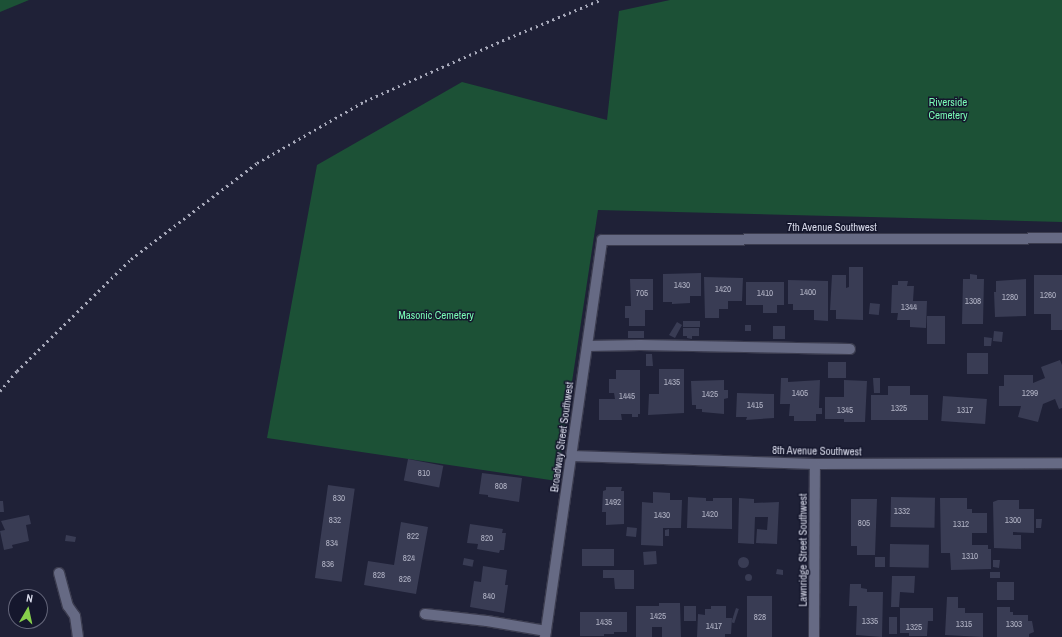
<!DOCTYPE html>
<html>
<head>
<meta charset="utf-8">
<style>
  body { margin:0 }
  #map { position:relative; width:1062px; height:637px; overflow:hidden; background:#1f2137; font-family:"Archivo Narrow",sans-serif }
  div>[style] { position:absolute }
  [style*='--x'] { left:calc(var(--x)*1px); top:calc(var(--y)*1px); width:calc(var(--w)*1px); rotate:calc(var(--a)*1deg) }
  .green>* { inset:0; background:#1c5136 }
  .building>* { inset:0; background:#393c54; transform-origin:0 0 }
  .round { border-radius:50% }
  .roads { filter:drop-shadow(1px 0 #3b3c4f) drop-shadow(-1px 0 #3b3c4f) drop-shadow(0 1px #3b3c4f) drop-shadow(0 -1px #3b3c4f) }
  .minor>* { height:10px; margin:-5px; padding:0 5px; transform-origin:5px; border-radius:5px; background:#666a84 }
  .rail>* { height:3px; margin-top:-1.5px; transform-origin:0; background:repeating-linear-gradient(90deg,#a8aabb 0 2px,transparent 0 6px) }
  span { translate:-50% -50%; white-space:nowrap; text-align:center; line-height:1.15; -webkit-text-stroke:3px #15172d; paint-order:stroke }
  .number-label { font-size:9px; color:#b1b3c5 }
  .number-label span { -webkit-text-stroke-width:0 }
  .park-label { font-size:11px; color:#79fbb5 }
  .street-label { font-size:11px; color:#d9dbeb }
  .north { position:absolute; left:8px; top:589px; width:40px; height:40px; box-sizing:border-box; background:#15172d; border:1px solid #636579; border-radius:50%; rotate:9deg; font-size:11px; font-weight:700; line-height:16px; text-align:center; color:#d9dbeb }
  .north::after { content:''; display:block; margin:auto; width:14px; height:18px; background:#86cf4b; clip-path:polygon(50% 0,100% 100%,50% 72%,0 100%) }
</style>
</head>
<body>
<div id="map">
  <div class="green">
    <i style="clip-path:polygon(0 0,29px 0,0 12px)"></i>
    <i style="clip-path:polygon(670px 0,1062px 0,1062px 222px,598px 210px,557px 481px,267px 438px,317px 165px,462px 82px,607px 120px,619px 11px)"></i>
  </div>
  <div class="building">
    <i style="clip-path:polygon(849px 267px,863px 267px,863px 320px,836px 319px,836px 310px,830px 310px,832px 275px,846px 275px,846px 288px,849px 287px)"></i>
    <i style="clip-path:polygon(701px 273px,701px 296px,690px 296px,690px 303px,672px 304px,672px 302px,663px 302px,663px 274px)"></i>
    <i style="clip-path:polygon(970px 274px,977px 275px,977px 279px,984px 279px,983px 324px,962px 324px,963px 279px,970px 279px)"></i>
    <i style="clip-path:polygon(1034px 275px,1062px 275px,1062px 330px,1051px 330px,1051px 314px,1034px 314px)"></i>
    <i style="clip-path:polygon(704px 277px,743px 278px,742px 301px,728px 301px,728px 309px,719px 309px,719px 318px,705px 318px)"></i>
    <i style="clip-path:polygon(630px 279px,653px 279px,653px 310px,645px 310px,645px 326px,629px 326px,629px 318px,625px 318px,625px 306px,631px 306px)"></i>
    <i style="clip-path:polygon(1026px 279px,1026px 316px,995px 317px,994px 292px,996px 292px,996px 281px)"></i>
    <i style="clip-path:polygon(788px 280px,828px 281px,828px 321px,814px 320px,814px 310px,793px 310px,793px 304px,788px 304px)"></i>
    <i style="clip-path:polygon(898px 281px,908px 281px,907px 286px,914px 286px,913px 301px,927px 301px,926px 328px,910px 327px,910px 320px,897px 320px,898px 313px,891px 313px,892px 285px,898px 285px)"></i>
    <i style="clip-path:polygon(746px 282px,784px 282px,784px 305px,777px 305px,777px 313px,763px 313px,763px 305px,746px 305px)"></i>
    <i style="left:870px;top:303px;width:10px;height:11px;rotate:6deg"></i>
    <i style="left:927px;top:316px;width:18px;height:28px"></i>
    <i style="left:683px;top:321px;width:17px;height:6px"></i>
    <i style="clip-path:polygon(677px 322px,682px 325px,675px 338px,669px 335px)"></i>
    <i style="left:745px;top:325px;width:6px;height:6px"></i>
    <i style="left:773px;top:326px;width:12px;height:13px"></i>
    <i style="clip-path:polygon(683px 328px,699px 328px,699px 336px,692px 336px,692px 339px,687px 338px,687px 336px,683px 336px)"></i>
    <i style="left:628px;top:331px;width:16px;height:7px"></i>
    <i style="left:994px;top:331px;width:9px;height:10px;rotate:6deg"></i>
    <i style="clip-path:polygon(984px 337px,992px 338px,991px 346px,984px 346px)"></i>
    <i style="left:967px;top:353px;width:21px;height:21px"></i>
    <i style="clip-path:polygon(646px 354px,652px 354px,653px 366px,646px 366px)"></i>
    <i style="clip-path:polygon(1060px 360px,1062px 365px,1062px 408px,1059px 409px,1055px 399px,1043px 404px,1038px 422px,1018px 417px,1021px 406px,999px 406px,999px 386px,1004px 386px,1004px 375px,1033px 375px,1033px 383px,1045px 378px,1041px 367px)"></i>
    <i style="left:828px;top:362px;width:18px;height:16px"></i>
    <i style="clip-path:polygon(659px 369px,684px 369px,684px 413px,648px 415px,649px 394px,661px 394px,659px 394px)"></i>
    <i style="clip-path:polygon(616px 370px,640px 370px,640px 414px,638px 414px,638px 417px,632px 417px,632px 414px,621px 414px,622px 420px,599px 420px,599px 399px,615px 399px,614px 393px,609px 393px,609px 379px,616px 379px)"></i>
    <i style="clip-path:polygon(781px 378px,788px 378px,788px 382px,820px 380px,819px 408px,822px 408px,822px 414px,816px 414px,816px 421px,794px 421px,794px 416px,789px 416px,790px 404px,780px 404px)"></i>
    <i style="clip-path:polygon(873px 378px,880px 378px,880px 393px,874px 393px)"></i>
    <i style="clip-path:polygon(724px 380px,724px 390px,728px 390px,728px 398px,724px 399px,724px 414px,702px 412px,702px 409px,696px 409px,696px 405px,692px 405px,691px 381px)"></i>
    <i style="clip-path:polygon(844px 380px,867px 381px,865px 422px,844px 422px,844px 419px,825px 419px,825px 397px,844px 397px)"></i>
    <i style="clip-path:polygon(888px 386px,910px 386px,910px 395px,928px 395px,928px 420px,871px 420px,871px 395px,888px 395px)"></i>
    <i style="clip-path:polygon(737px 393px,774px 394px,774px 418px,746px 420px,747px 417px,736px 417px)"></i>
    <i style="left:943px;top:396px;width:44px;height:25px;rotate:4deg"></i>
    <i style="left:408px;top:459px;width:36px;height:22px;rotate:11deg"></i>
    <i style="clip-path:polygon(482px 473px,522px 478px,519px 502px,488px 497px,488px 495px,479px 494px)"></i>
    <i style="left:328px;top:485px;width:27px;height:94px;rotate:8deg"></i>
    <i style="clip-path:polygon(606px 487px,622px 487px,621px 491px,624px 491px,624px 524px,606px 525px,606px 512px,602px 512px,603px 491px,606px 490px)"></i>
    <i style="clip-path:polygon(653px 492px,670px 493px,670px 500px,682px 500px,681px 528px,663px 528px,663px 546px,641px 545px,642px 502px,653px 503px)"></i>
    <i style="clip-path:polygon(688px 497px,706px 498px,706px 501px,713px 501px,713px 498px,732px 498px,732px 529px,687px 528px)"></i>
    <i style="left:891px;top:497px;width:44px;height:30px;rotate:1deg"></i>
    <i style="clip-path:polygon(739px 498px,754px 499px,754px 503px,779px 502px,777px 544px,756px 543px,757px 529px,767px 530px,768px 517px,755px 517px,754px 544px,738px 543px)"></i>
    <i style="clip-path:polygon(940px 498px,967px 498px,967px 509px,972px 509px,972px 513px,987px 513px,987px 533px,972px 533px,972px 545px,988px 545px,988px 549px,991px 549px,991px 569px,951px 570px,950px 553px,941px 553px)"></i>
    <i style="clip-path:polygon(851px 499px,877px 499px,875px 555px,857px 555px,857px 546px,851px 546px)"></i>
    <i style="clip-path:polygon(998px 500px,1019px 500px,1019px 509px,1034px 509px,1034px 533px,1013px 532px,1013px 535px,1021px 535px,1021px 549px,994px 548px,993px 502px)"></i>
    <i style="clip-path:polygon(0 501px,3px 501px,4px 512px,0 512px)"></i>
    <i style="clip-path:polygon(29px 515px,31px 524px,26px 525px,29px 541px,12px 545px,13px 548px,4px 550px,0 531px,5px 530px,1px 521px)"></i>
    <i style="clip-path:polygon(1036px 519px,1042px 519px,1041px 528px,1036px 528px)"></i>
    <i style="clip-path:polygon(401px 522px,428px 527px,416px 594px,364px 585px,368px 561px,394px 565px)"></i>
    <i style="clip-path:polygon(470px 524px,503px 529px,502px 533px,506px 533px,504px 550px,500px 550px,499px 553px,477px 549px,478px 544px,467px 543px)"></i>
    <i style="left:627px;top:527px;width:10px;height:9px;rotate:6deg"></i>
    <i style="clip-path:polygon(669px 529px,669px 536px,665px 536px,665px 530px)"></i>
    <i style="clip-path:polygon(66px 535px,76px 537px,75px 542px,65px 541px)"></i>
    <i style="left:890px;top:544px;width:39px;height:23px;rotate:1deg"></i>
    <i style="left:582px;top:549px;width:32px;height:17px"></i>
    <i style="left:656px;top:551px;width:13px;height:13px;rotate:86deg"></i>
    <i class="round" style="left:737.5px;top:556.5px;width:11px;height:11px"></i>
    <i style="left:875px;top:557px;width:10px;height:10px"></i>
    <i style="left:464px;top:558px;width:10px;height:7px;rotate:11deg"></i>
    <i style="clip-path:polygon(993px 560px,1000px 560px,999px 568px,993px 567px)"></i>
    <i style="clip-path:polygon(483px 566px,507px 570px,505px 585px,508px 585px,504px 613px,470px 607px,474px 581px,481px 582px)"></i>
    <i style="clip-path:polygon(777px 569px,783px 570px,783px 575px,776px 574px)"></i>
    <i style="clip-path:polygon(603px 570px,634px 570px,634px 589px,615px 589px,614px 578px,603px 578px)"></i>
    <i style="left:990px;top:572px;width:10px;height:6px"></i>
    <i class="round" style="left:744.5px;top:573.5px;width:7px;height:7px"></i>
    <i style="clip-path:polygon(892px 576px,915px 576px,914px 593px,900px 592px,899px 607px,891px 607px)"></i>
    <i style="left:997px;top:582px;width:17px;height:18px"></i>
    <i style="clip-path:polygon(850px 584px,861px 584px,861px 588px,867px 589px,867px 592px,883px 592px,882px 637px,856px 635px,857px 606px,849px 606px)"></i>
    <i style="left:747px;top:596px;width:25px;height:41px"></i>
    <i style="clip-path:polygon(947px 597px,958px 597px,958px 608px,965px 608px,965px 613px,983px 613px,983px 637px,945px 635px)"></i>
    <i style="clip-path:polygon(659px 603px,680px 603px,681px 637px,662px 637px,662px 627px,652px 627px,652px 637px,636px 637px,636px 606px,659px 606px)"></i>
    <i style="left:684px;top:606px;width:12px;height:15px"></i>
    <i style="clip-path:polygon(711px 606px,726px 606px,726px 618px,732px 618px,731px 634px,725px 634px,725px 637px,697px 637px,698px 614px,705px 615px,705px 609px,711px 609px)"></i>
    <i style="clip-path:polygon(997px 607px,1010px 607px,1010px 612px,1013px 612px,1013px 615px,1028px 615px,1028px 621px,1032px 621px,1034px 632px,1029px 634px,1029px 637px,997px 637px)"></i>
    <i style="left:736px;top:608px;width:3px;height:15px;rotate:18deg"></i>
    <i style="clip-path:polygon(900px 608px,933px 608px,933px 621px,928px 621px,927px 636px,909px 636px,909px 633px,900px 633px)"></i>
    <i style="clip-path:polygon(580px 612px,627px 612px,627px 632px,614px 632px,614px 634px,604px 634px,604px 636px,580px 636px)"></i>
    <i style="left:889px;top:617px;width:8px;height:17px"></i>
  </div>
  <div class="roads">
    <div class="minor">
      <i style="--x:587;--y:346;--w:53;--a:-1.1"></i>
      <i style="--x:640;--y:345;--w:210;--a:1.1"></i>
      <i style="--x:572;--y:456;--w:243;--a:1.9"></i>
      <i style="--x:815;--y:464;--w:247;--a:-0.2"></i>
      <i style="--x:59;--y:573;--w:34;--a:75"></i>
      <i style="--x:68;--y:606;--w:12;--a:55"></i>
      <i style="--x:75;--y:616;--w:21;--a:82"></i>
      <i style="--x:425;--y:614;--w:62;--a:6.4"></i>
      <i style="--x:487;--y:621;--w:60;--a:9.6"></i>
      <i style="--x:545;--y:637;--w:401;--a:-81.8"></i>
      <i style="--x:602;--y:240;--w:460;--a:-0.2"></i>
      <i style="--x:814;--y:637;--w:173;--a:-89.7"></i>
    </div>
  </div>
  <div class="rail">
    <i style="--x:0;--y:391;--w:26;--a:-50"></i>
    <i style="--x:17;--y:371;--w:160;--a:-44.5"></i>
    <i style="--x:131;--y:259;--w:158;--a:-37.3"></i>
    <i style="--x:257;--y:163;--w:125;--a:-29.9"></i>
    <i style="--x:365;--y:101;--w:156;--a:-23.8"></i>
    <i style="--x:508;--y:38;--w:100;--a:-22.4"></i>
  </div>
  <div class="number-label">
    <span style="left:682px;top:285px">1430</span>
    <span style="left:723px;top:289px">1420</span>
    <span style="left:808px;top:292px">1400</span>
    <span style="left:642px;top:293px">705</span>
    <span style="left:765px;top:293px">1410</span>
    <span style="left:1048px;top:295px">1260</span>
    <span style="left:1010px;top:297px">1280</span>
    <span style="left:973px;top:301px">1308</span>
    <span style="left:909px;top:307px">1344</span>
    <span style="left:672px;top:382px">1435</span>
    <span style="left:800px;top:393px">1405</span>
    <span style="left:1030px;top:393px">1299</span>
    <span style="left:710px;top:394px">1425</span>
    <span style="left:627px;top:396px">1445</span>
    <span style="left:755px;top:405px">1415</span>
    <span style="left:899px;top:408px">1325</span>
    <span style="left:845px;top:410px">1345</span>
    <span style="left:965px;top:410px">1317</span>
    <span style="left:424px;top:473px">810</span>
    <span style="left:501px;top:486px">808</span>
    <span style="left:339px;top:498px">830</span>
    <span style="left:613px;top:502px">1492</span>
    <span style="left:902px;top:511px">1332</span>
    <span style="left:710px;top:514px">1420</span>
    <span style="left:662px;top:515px">1430</span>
    <span style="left:335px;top:520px">832</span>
    <span style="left:1013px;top:520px">1300</span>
    <span style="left:864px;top:523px">805</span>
    <span style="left:961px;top:524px">1312</span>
    <span style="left:413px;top:536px">822</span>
    <span style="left:487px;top:538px">820</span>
    <span style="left:332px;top:543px">834</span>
    <span style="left:970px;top:556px">1310</span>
    <span style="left:409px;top:558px">824</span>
    <span style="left:328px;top:564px">836</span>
    <span style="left:379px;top:575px">828</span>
    <span style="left:405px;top:579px">826</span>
    <span style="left:489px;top:596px">840</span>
    <span style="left:658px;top:616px">1425</span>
    <span style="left:760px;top:617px">828</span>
    <span style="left:870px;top:621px">1335</span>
    <span style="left:604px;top:622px">1435</span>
    <span style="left:964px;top:624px">1315</span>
    <span style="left:1014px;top:624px">1303</span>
    <span style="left:714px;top:626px">1417</span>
    <span style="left:914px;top:627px">1325</span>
  </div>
  <div class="park-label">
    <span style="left:948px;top:109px">Riverside<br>Cemetery</span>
    <span style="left:436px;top:315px">Masonic Cemetery</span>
  </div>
  <div class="street-label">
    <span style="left:832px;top:227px">7th Avenue Southwest</span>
    <span style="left:562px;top:437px;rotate:-82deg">Broadway Street Southwest</span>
    <span style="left:817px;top:451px;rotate:1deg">8th Avenue Southwest</span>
    <span style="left:803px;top:550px;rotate:-90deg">Lawnridge Street Southwest</span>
  </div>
  <div class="north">N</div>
</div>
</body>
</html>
